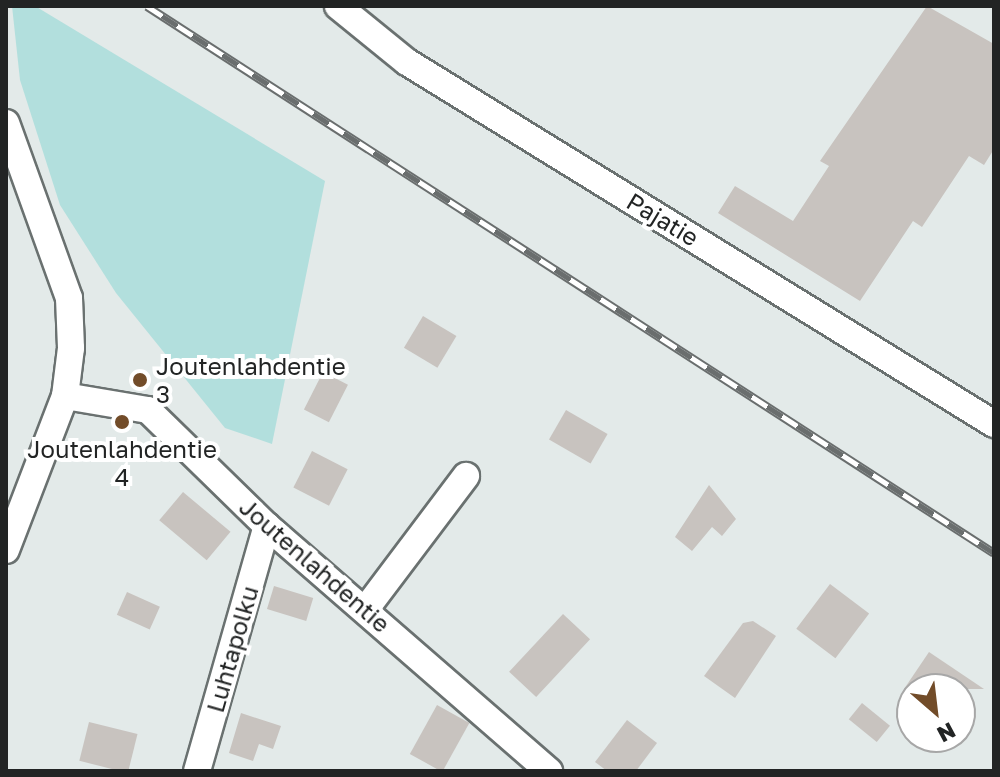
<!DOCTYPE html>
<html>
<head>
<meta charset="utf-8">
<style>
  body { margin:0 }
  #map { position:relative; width:1000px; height:777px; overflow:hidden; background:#e3eae9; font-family:"Golos Text",sans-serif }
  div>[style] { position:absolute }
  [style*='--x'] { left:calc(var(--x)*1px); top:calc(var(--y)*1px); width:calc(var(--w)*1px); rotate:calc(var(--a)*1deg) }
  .green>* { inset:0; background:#b2dfdd }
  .building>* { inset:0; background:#c8c3bf; transform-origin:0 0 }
  .roads { filter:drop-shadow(2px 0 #6a7170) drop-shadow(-2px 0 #6a7170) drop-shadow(0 2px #6a7170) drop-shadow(0 -2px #6a7170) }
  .minor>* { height:26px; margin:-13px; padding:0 13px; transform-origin:13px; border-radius:13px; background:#fff }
  .rail>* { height:9px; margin-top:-4.5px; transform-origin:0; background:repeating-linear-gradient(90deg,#fff 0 18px,#6a6e6e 0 36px); box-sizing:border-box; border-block:2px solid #6a6e6e }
  .dots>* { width:22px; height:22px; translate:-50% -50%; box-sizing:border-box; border:4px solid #fff; border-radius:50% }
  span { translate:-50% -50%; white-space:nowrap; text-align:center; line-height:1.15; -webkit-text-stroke:8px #fff; paint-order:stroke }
  .street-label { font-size:24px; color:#222424 }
  .poi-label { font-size:24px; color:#222424 }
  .left { translate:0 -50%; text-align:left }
  .frame { position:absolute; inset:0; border:8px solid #222424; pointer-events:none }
  .north { position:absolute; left:896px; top:673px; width:80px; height:80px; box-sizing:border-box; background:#fff; border:2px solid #a7a7a7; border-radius:50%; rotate:152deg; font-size:22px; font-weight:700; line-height:32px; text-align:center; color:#222424 }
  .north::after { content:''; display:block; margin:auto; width:28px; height:36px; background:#724c29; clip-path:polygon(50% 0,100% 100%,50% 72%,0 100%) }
</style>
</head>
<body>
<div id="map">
  <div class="green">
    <i style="clip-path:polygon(12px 6px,35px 6px,325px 181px,272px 444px,225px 428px,116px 293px,60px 205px,20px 80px)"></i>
  </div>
  <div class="building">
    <i style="clip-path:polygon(927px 6px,994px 44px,994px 149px,984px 165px,969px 156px,922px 227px,913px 221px,860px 301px,718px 213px,735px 186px,793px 221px,829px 166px,820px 161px)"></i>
    <i style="left:423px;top:316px;width:39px;height:37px;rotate:31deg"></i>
    <i style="left:323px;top:372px;width:28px;height:42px;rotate:27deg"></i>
    <i style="left:566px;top:410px;width:48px;height:34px;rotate:30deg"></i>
    <i style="left:312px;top:451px;width:40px;height:41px;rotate:27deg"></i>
    <i style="clip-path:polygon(709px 485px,736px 519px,722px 536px,712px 527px,692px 551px,675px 537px)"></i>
    <i style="left:183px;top:492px;width:62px;height:37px;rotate:40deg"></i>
    <i style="left:830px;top:584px;width:49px;height:56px;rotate:37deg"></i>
    <i style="left:274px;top:586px;width:41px;height:24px;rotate:17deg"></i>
    <i style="left:127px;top:592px;width:36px;height:25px;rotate:24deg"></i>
    <i style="left:563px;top:614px;width:37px;height:79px;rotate:43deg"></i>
    <i style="clip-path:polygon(753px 621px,776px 636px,735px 698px,704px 676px,743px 623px)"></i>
    <i style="clip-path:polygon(929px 652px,984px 689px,904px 689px)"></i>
    <i style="left:862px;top:703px;width:36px;height:21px;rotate:39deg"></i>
    <i style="left:437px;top:705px;width:37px;height:56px;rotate:29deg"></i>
    <i style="clip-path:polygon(241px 713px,281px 726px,273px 749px,259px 744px,253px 761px,229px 753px)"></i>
    <i style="clip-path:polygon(627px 720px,657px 743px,636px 771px,607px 771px,595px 762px)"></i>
    <i style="left:89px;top:722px;width:50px;height:40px;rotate:14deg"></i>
  </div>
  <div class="roads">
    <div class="minor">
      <i style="--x:338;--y:6;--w:89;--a:39.1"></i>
      <i style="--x:407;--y:62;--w:690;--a:31.66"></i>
      <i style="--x:6;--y:123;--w:186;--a:70.2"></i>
      <i style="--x:69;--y:298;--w:50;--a:87.7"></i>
      <i style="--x:71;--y:348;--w:48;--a:97.1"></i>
      <i style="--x:65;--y:396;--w:165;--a:111"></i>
      <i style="--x:65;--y:396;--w:84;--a:9.6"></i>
      <i style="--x:148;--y:410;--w:166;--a:44.3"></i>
      <i style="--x:267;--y:526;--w:374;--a:41"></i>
      <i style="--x:365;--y:610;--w:168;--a:-53"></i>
      <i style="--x:197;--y:771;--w:255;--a:-74.1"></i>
    </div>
  </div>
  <div class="rail">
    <i style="--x:147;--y:6;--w:1008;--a:32.85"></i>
  </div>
  <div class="dots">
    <i style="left:140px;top:380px;background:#724c29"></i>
    <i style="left:122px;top:422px;background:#724c29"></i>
  </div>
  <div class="street-label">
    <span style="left:663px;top:219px;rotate:31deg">Pajatie</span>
    <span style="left:315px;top:565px;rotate:41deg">Joutenlahdentie</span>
    <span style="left:232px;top:649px;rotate:-74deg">Luhtapolku</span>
  </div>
  <div class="poi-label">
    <span class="left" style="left:156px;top:380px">Joutenlahdentie<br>3</span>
    <span style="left:122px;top:463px">Joutenlahdentie<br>4</span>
  </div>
  <div class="frame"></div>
  <div class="north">N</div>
</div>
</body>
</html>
